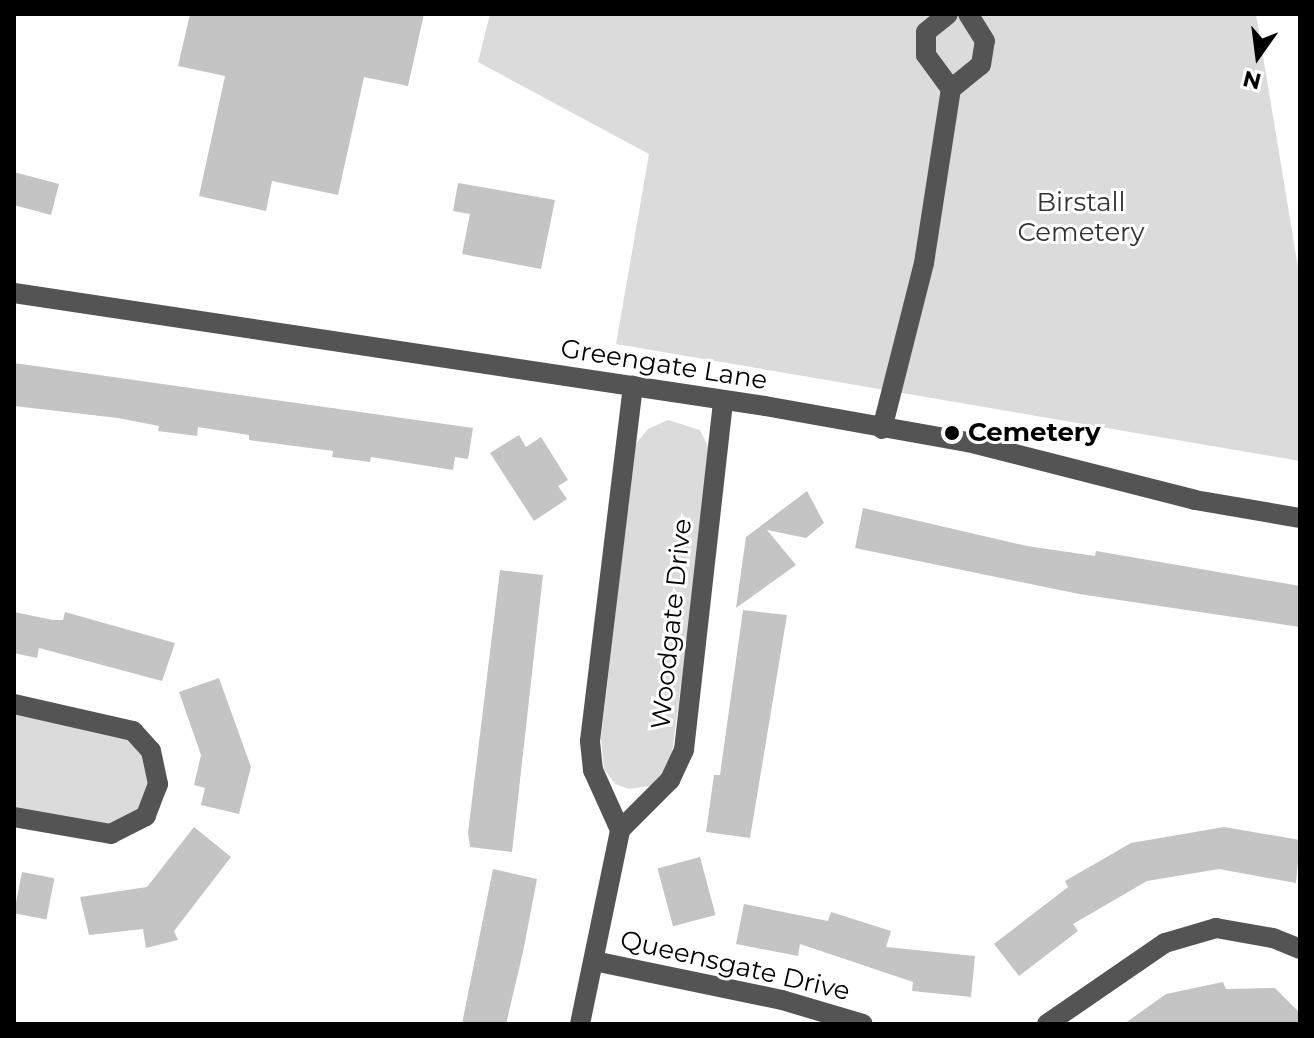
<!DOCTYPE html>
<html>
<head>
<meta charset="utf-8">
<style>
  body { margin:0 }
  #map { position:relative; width:1314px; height:1038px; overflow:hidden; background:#fff; font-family:Montserrat,sans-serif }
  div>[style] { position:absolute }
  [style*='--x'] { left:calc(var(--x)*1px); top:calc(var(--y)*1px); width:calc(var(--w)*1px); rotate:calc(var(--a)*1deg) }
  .green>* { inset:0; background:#dbdbdb }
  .building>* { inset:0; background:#c4c4c4; transform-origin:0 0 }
  .minor>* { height:20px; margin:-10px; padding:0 10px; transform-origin:10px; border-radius:10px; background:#545454 }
  .dots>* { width:22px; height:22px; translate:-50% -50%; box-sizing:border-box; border:4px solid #fff; border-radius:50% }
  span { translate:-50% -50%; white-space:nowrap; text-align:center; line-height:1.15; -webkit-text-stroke:6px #fff; paint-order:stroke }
  .park-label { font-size:26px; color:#323232 }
  .street-label { font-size:26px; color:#000 }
  .poi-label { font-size:26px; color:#000; font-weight:700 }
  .left { translate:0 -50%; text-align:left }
  .frame { position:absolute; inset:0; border:16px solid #000; pointer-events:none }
  .north { position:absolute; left:1218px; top:16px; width:80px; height:80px; -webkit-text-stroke:6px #fff; paint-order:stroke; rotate:194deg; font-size:22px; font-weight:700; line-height:32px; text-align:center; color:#000 }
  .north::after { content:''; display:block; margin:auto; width:28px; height:36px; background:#000; clip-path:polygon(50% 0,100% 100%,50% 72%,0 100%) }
</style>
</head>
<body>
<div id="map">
  <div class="green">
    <i style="clip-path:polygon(490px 14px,1256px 14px,1300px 279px,1300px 461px,616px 344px,649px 154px,478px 62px)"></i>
    <i style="clip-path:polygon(668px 420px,700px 430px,711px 453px,672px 753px,663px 777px,650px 786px,629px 789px,615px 784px,604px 769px,601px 738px,635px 445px,648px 429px)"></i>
    <i style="clip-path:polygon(14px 704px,120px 724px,157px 767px,133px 826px,14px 817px)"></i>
  </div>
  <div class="building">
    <i style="clip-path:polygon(190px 14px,424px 14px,408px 86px,364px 77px,338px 195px,272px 181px,266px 211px,199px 196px,225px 76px,178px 66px)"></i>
    <i style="clip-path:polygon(14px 172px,59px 184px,51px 215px,14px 205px)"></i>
    <i style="clip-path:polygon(458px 183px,555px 200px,541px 269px,462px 254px,470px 214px,453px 211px)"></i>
    <i style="clip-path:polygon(14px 363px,473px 428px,468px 459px,455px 457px,453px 470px,371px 457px,370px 462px,332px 457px,333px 451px,249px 440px,249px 435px,198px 427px,197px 436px,158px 431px,159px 426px,118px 418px,14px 406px)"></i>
    <i style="clip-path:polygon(519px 435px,526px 447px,541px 437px,568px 480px,558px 486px,567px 499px,534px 521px,490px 453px)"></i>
    <i style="clip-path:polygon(807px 491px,824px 523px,806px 538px,767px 530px,796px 565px,736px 608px,746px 537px)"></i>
    <i style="clip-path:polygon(863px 508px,1027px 546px,1095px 556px,1096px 551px,1300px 586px,1300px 627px,1079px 594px,855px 548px)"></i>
    <i style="clip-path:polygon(500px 570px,543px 575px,512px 852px,470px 847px,468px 833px)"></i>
    <i style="clip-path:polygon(743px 610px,787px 615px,750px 838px,706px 832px,714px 775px,720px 775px)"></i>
    <i style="clip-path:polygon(14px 612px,53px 620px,63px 620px,65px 612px,175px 643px,162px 681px,39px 648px,37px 658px,14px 653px)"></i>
    <i style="clip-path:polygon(219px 678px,251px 767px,239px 814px,201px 805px,205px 788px,194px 785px,201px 755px,179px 692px)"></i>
    <i style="clip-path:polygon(194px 827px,231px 857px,174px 931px,178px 940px,146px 948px,143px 929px,89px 935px,80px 897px,147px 887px)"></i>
    <i style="clip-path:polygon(1224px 827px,1300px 840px,1296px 883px,1219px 869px,1147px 881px,1073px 924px,1078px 931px,1019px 976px,994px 944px,1068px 887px,1065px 881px,1131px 843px)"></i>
    <i style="left:700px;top:857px;width:60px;height:44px;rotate:75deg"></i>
    <i style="clip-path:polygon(493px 869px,537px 879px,523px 952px,506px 1024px,462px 1024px)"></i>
    <i style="left:22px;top:872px;width:33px;height:42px;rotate:11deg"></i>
    <i style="clip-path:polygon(744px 904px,828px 921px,831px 912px,891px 931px,886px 947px,975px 956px,971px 997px,912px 991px,913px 982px,800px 944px,798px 956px,736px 944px)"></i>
    <i style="clip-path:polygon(1223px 982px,1226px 989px,1275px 988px,1300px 1013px,1300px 1024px,1124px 1024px,1166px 994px)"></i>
  </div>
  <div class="minor">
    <i style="--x:951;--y:89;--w:38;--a:-39"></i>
    <i style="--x:981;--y:65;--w:24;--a:-81"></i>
    <i style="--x:985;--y:41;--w:32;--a:-122"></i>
    <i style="--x:14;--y:293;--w:759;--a:8.56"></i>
    <i style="--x:765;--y:406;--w:206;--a:10.1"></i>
    <i style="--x:968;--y:442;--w:234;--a:14.3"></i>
    <i style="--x:1195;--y:500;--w:107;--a:9.7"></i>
    <i style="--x:882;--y:429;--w:171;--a:-75.8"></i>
    <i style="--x:924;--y:263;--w:176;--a:-81.2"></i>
    <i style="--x:951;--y:89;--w:42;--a:-126.3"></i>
    <i style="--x:926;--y:55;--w:23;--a:-90"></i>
    <i style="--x:926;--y:32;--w:28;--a:-39"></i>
    <i style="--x:14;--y:704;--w:122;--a:12.8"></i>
    <i style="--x:133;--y:731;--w:27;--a:48"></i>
    <i style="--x:151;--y:751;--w:34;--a:78"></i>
    <i style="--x:158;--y:784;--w:34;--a:111"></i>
    <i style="--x:146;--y:816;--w:39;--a:153"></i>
    <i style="--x:111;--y:834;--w:98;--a:-170.1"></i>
    <i style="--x:620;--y:830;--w:66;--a:-114.2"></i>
    <i style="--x:593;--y:770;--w:29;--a:-96"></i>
    <i style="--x:590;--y:741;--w:358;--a:-83.1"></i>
    <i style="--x:594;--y:961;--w:192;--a:11.7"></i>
    <i style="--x:782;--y:1000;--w:84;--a:16.5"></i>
    <i style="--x:580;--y:1024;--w:198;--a:-78.3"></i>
    <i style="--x:620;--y:830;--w:71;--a:-45"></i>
    <i style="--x:670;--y:780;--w:33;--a:-65"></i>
    <i style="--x:684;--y:750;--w:352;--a:-83.6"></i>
    <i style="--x:1047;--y:1024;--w:143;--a:-34.5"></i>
    <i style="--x:1165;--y:943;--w:53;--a:-16.4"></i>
    <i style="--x:1216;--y:928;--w:58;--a:10"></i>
    <i style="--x:1273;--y:938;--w:29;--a:22"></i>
  </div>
  <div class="dots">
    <i style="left:952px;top:433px;background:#000"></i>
  </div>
  <div class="park-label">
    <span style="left:1081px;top:218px">Birstall<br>Cemetery</span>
  </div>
  <div class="street-label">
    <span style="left:664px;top:365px;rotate:9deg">Greengate Lane</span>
    <span style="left:672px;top:624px;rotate:-84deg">Woodgate Drive</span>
    <span style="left:735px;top:966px;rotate:13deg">Queensgate Drive</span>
  </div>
  <div class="poi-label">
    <span class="left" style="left:968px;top:433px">Cemetery</span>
  </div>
  <div class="frame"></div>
  <div class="north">N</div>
</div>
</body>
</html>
